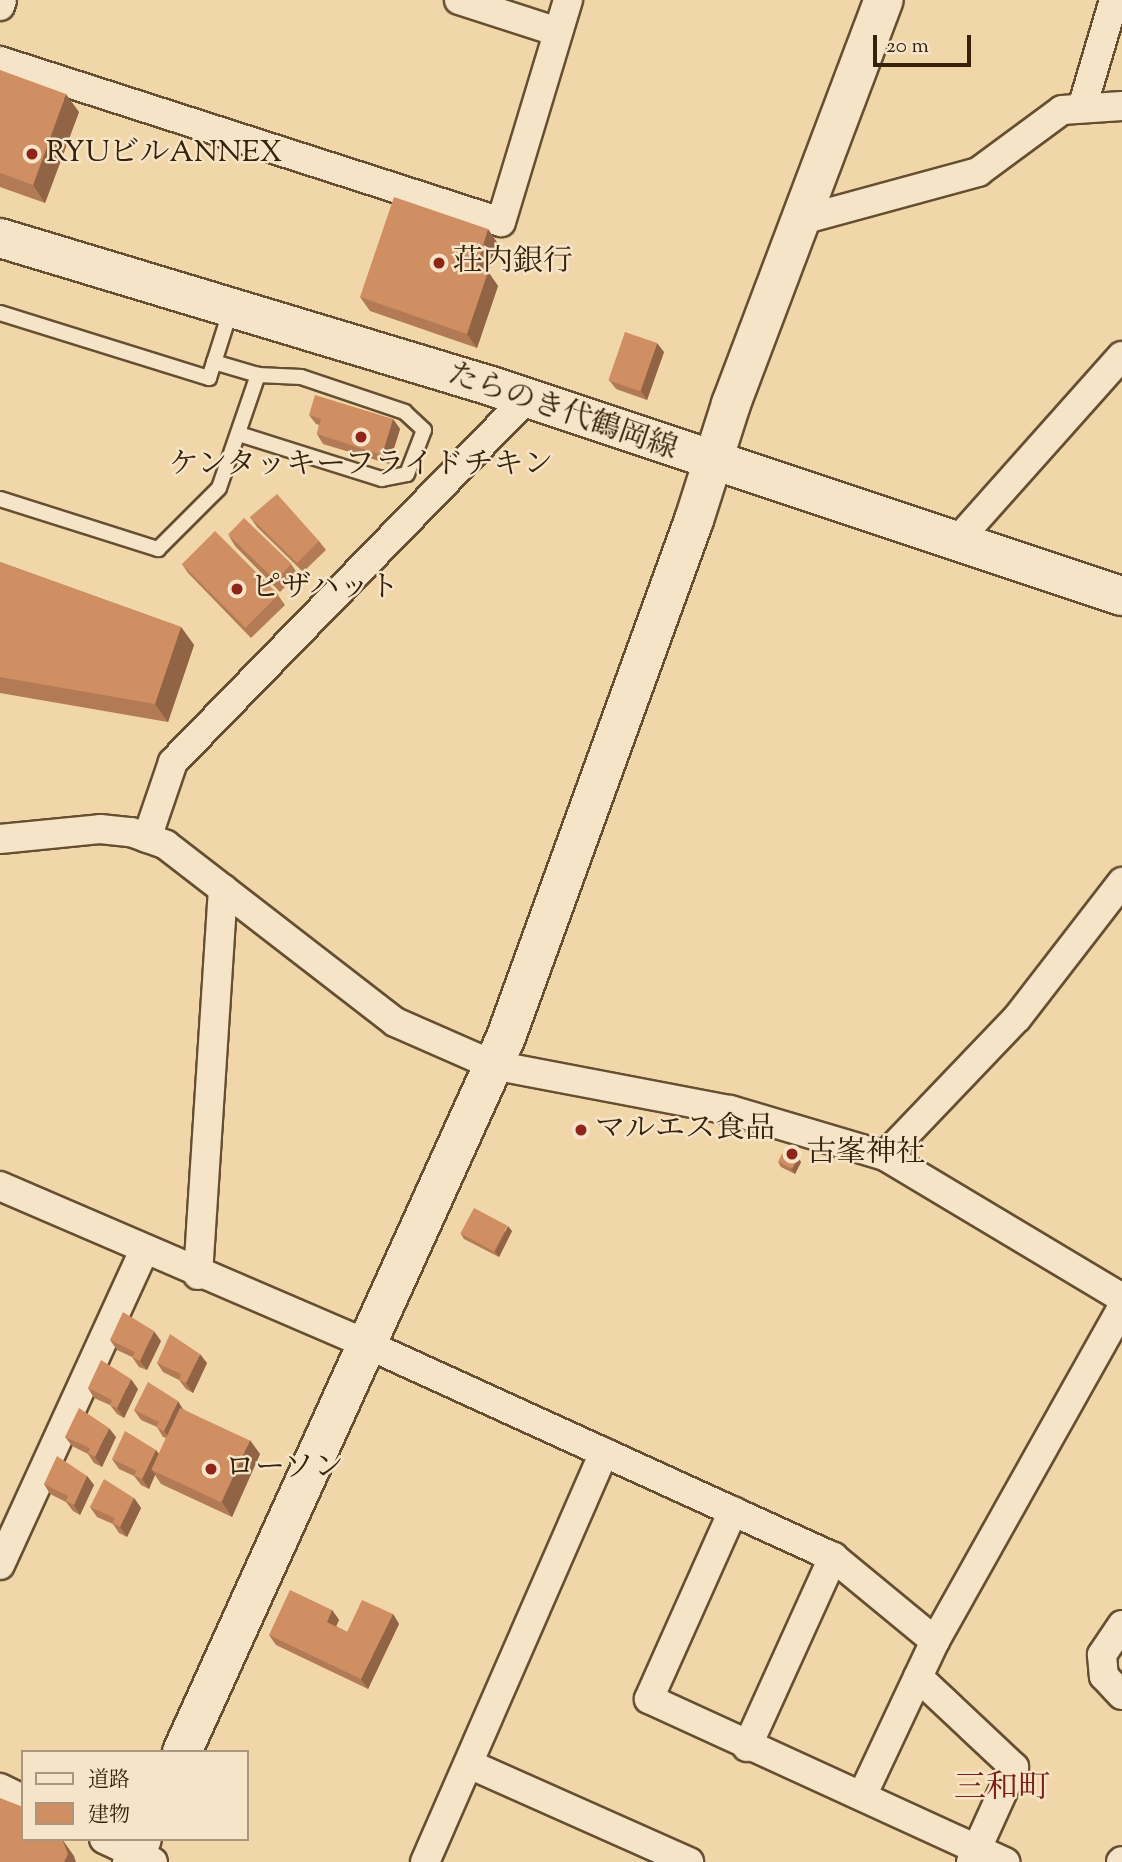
<!DOCTYPE html>
<html>
<head>
<meta charset="utf-8">
<style>
  body { margin:0 }
  #map { position:relative; width:1122px; height:1862px; overflow:hidden; background:#f1d6aa; font-family:"Sorts Mill Goudy","Noto Serif JP",serif }
  div>[style] { position:absolute }
  [style*='--x'] { left:calc(var(--x)*1px); top:calc(var(--y)*1px); width:calc(var(--w)*1px); rotate:calc(var(--a)*1deg) }
  .roads { filter:drop-shadow(2px 0 #664f31) drop-shadow(-2px 0 #664f31) drop-shadow(0 2px #664f31) drop-shadow(0 -2px #664f31) }
  .lane>* { height:14px; margin:-7px; padding:0 7px; transform-origin:7px; border-radius:7px; background:#f6e4c8 }
  .street>* { height:28px; margin:-14px; padding:0 14px; transform-origin:14px; border-radius:14px; background:#f6e4c8 }
  .secondary>* { height:38px; margin:-19px; padding:0 19px; transform-origin:19px; border-radius:19px; background:#f6e4c8 }
  .wall>* { inset:0; background:#b27b55 }
  .shaded-wall>* { inset:0; background:#916445 }
  .building>* { inset:0; background:#cf8f63; transform-origin:0 0 }
  .dots>* { width:19px; height:19px; translate:-50% -50%; box-sizing:border-box; border:4px solid #f6e4c8; border-radius:50% }
  span { translate:-50% -50%; white-space:nowrap; text-align:center; line-height:1.15; -webkit-text-stroke:5px #f6e4c8; paint-order:stroke }
  .poi-label { font-size:30px; color:#372209 }
  .left { translate:0 -50%; text-align:left }
  .street-label { font-size:30px; color:#372209 }
  .neighbourhood-label { font-size:32px; color:#7a1f14 }
  .legend { position:absolute; left:21px; top:1750px; width:228px; height:91px; box-sizing:border-box; background:#f6e4c8; border:2px solid #aa967c; margin:0; padding:9px 12px; list-style:none; font-size:21px; color:#372209 }
  .legend li { display:flex; align-items:center; gap:14px; height:35px }
  .legend b { width:35px; border:2px solid #aa967c }
  .scale { position:absolute; left:873px; top:35px; width:98px; height:32px; box-sizing:border-box; border:4px solid #372209; border-top:0; padding-left:9px; font-size:21px; line-height:24px; white-space:nowrap; color:#372209; -webkit-text-stroke:5px #f6e4c8; paint-order:stroke }
</style>
</head>
<body>
<div id="map">
  <div class="roads">
    <div class="lane">
      <i style="--x:0;--y:313;--w:219;--a:17.3"></i>
      <i style="--x:209;--y:378;--w:72;--a:-72.3"></i>
      <i style="--x:239;--y:434;--w:150;--a:17.5"></i>
      <i style="--x:382;--y:479;--w:25;--a:-11"></i>
      <i style="--x:407;--y:474;--w:47;--a:-68.9"></i>
      <i style="--x:424;--y:430;--w:26;--a:-137"></i>
      <i style="--x:405;--y:412;--w:110;--a:-161.4"></i>
      <i style="--x:301;--y:377;--w:43;--a:-177.3"></i>
      <i style="--x:0;--y:499;--w:166;--a:17.6"></i>
      <i style="--x:158;--y:549;--w:86;--a:-45"></i>
      <i style="--x:219;--y:488;--w:120;--a:-71"></i>
      <i style="--x:258;--y:375;--w:46;--a:-163.5"></i>
    </div>
    <div class="street">
      <i style="--x:459;--y:0;--w:104;--a:17.9"></i>
      <i style="--x:0;--y:6;--w:6;--a:-72"></i>
      <i style="--x:0;--y:61;--w:526;--a:17.82"></i>
      <i style="--x:501;--y:222;--w:232;--a:-73.2"></i>
      <i style="--x:1082;--y:108;--w:113;--a:-73.5"></i>
      <i style="--x:798;--y:221;--w:187;--a:-15.2"></i>
      <i style="--x:978;--y:172;--w:104;--a:-36.4"></i>
      <i style="--x:1062;--y:110;--w:60;--a:-3.8"></i>
      <i style="--x:956;--y:542;--w:249;--a:-48.3"></i>
      <i style="--x:147;--y:838;--w:80;--a:-71.1"></i>
      <i style="--x:173;--y:762;--w:506;--a:-45.8"></i>
      <i style="--x:0;--y:839;--w:100;--a:-5.7"></i>
      <i style="--x:100;--y:829;--w:31;--a:6"></i>
      <i style="--x:131;--y:832;--w:37;--a:20"></i>
      <i style="--x:166;--y:845;--w:289;--a:37.7"></i>
      <i style="--x:395;--y:1022;--w:107;--a:23.7"></i>
      <i style="--x:493;--y:1065;--w:241;--a:10.8"></i>
      <i style="--x:730;--y:1110;--w:162;--a:16.5"></i>
      <i style="--x:885;--y:1156;--w:276;--a:30.9"></i>
      <i style="--x:885;--y:1156;--w:191;--a:-46.3"></i>
      <i style="--x:1017;--y:1018;--w:172;--a:-52.3"></i>
      <i style="--x:0;--y:1186;--w:396;--a:23.3"></i>
      <i style="--x:364;--y:1343;--w:516;--a:24.53"></i>
      <i style="--x:833;--y:1557;--w:132;--a:39.5"></i>
      <i style="--x:198;--y:1275;--w:387;--a:-86.3"></i>
      <i style="--x:733;--y:1511;--w:206;--a:114.1"></i>
      <i style="--x:649;--y:1699;--w:392;--a:24.6"></i>
      <i style="--x:0;--y:1565;--w:345;--a:-65.4"></i>
      <i style="--x:1122;--y:1625;--w:36;--a:124"></i>
      <i style="--x:1102;--y:1655;--w:21;--a:85"></i>
      <i style="--x:1104;--y:1676;--w:26;--a:47"></i>
      <i style="--x:918;--y:1677;--w:132;--a:43.2"></i>
      <i style="--x:1014;--y:1767;--w:104;--a:114.4"></i>
      <i style="--x:747;--y:1747;--w:209;--a:-65.6"></i>
      <i style="--x:469;--y:1764;--w:241;--a:24"></i>
      <i style="--x:0;--y:1788;--w:25;--a:26"></i>
      <i style="--x:862;--y:1796;--w:171;--a:-64.8"></i>
      <i style="--x:935;--y:1641;--w:382;--a:-60.7"></i>
      <i style="--x:104;--y:1839;--w:54;--a:25.1"></i>
      <i style="--x:425;--y:1862;--w:447;--a:-66.4"></i>
      <i style="--x:1121;--y:1862;--w:1;--a:-45"></i>
    </div>
    <div class="secondary">
      <i style="--x:0;--y:238;--w:513;--a:16.77"></i>
      <i style="--x:491;--y:386;--w:665;--a:18.41"></i>
      <i style="--x:182;--y:1752;--w:785;--a:-65.62"></i>
      <i style="--x:506;--y:1037;--w:550;--a:-70.02"></i>
      <i style="--x:694;--y:520;--w:122;--a:-72.3"></i>
      <i style="--x:731;--y:404;--w:432;--a:-69.3"></i>
      <i style="--x:132;--y:1862;--w:25;--a:-67"></i>
    </div>
  </div>
  <div class="wall">
    <i style="clip-path:polygon(0 70px,79px 112px,45px 203px,0 187px)"></i>
    <i style="clip-path:polygon(488px 229px,498px 244px,489px 273px,498px 286px,477px 348px,370px 311px,360px 297px)"></i>
    <i style="clip-path:polygon(664px 352px,647px 400px,616px 389px,609px 380px)"></i>
    <i style="clip-path:polygon(309px 415px,393px 419px,400px 429px,389px 464px,323px 444px,317px 434px,319px 425px,316px 424px)"></i>
    <i style="clip-path:polygon(250px 517px,319px 541px,326px 550px,303px 572px,257px 527px)"></i>
    <i style="clip-path:polygon(229px 536px,291px 564px,298px 574px,280px 592px,235px 546px)"></i>
    <i style="clip-path:polygon(0 562px,181px 627px,194px 645px,168px 722px,0 693px)"></i>
    <i style="clip-path:polygon(182px 564px,278px 595px,285px 605px,251px 638px,188px 573px)"></i>
    <i style="clip-path:polygon(778px 1162px,801px 1162px,795px 1174px,781px 1167px)"></i>
    <i style="clip-path:polygon(512px 1231px,499px 1257px,464px 1239px,461px 1234px)"></i>
    <i style="clip-path:polygon(110px 1340px,161px 1341px,147px 1370px,139px 1367px,132px 1357px,117px 1350px)"></i>
    <i style="clip-path:polygon(157px 1363px,207px 1363px,193px 1393px,186px 1389px,179px 1380px,163px 1372px)"></i>
    <i style="clip-path:polygon(88px 1388px,138px 1389px,124px 1418px,117px 1414px,110px 1405px,94px 1398px)"></i>
    <i style="clip-path:polygon(183px 1409px,260px 1454px,232px 1517px,161px 1484px,155px 1475px,149px 1489px,141px 1485px,134px 1476px,119px 1469px,112px 1459px,156px 1450px,159px 1454px,166px 1438px,163px 1437px,157px 1427px,141px 1420px,134px 1410px)"></i>
    <i style="clip-path:polygon(65px 1437px,116px 1437px,102px 1467px,94px 1463px,88px 1454px,72px 1446px)"></i>
    <i style="clip-path:polygon(87px 1476px,94px 1485px,80px 1515px,73px 1511px,66px 1502px,50px 1494px,44px 1484px)"></i>
    <i style="clip-path:polygon(134px 1498px,141px 1508px,127px 1537px,119px 1533px,113px 1524px,97px 1517px,90px 1507px)"></i>
    <i style="clip-path:polygon(332px 1610px,339px 1620px,336px 1626px,347px 1632px,393px 1614px,399px 1624px,368px 1689px,276px 1645px,269px 1635px)"></i>
  </div>
  <div class="shaded-wall">
    <i style="clip-path:polygon(66px 94px,79px 112px,45px 203px,33px 185px)"></i>
    <i style="clip-path:polygon(488px 229px,498px 244px,489px 273px,498px 286px,477px 348px,467px 334px,476px 268px)"></i>
    <i style="clip-path:polygon(657px 343px,664px 352px,647px 400px,640px 390px)"></i>
    <i style="clip-path:polygon(393px 419px,400px 429px,389px 464px,382px 455px)"></i>
    <i style="clip-path:polygon(181px 627px,194px 645px,168px 722px,155px 704px)"></i>
    <i style="clip-path:polygon(798px 1157px,801px 1162px,795px 1174px,791px 1169px)"></i>
    <i style="clip-path:polygon(508px 1226px,512px 1231px,499px 1257px,495px 1252px)"></i>
    <i style="clip-path:polygon(154px 1331px,161px 1341px,147px 1370px,140px 1361px)"></i>
    <i style="clip-path:polygon(200px 1354px,207px 1363px,193px 1393px,186px 1383px)"></i>
    <i style="clip-path:polygon(131px 1379px,138px 1389px,124px 1418px,117px 1408px)"></i>
    <i style="clip-path:polygon(178px 1401px,184px 1411px,171px 1440px,164px 1431px)"></i>
    <i style="clip-path:polygon(109px 1428px,116px 1437px,102px 1467px,95px 1457px)"></i>
    <i style="clip-path:polygon(250px 1440px,260px 1454px,232px 1517px,222px 1502px)"></i>
    <i style="clip-path:polygon(156px 1450px,163px 1460px,152px 1470px,155px 1475px,149px 1489px,142px 1479px)"></i>
    <i style="clip-path:polygon(87px 1476px,94px 1485px,80px 1515px,74px 1505px)"></i>
    <i style="clip-path:polygon(134px 1498px,141px 1508px,127px 1537px,120px 1527px)"></i>
    <i style="clip-path:polygon(332px 1610px,339px 1620px,334px 1631px,327px 1622px)"></i>
    <i style="clip-path:polygon(393px 1614px,399px 1624px,368px 1689px,361px 1679px)"></i>
    <i style="clip-path:polygon(62px 1839px,74px 1856px,76px 1862px,64px 1862px)"></i>
  </div>
  <div class="building">
    <i style="clip-path:polygon(0 70px,66px 94px,33px 185px,0 173px)"></i>
    <i style="clip-path:polygon(394px 197px,488px 229px,476px 268px,488px 272px,467px 334px,360px 297px)"></i>
    <i style="left:625px;top:332px;width:34px;height:51px;rotate:19deg"></i>
    <i style="clip-path:polygon(315px 395px,393px 419px,382px 455px,317px 434px,321px 419px,309px 415px)"></i>
    <i style="clip-path:polygon(277px 494px,319px 541px,297px 563px,250px 517px)"></i>
    <i style="left:244px;top:518px;width:66px;height:23px;rotate:44deg"></i>
    <i style="left:215px;top:531px;width:90px;height:47px;rotate:45deg"></i>
    <i style="clip-path:polygon(0 562px,181px 627px,155px 704px,0 677px)"></i>
    <i style="left:784px;top:1150px;width:16px;height:13px;rotate:27deg"></i>
    <i style="left:474px;top:1208px;width:38px;height:29px;rotate:28deg"></i>
    <i style="clip-path:polygon(123px 1312px,154px 1331px,140px 1361px,132px 1357px,135px 1352px,110px 1340px)"></i>
    <i style="clip-path:polygon(170px 1334px,200px 1354px,186px 1383px,179px 1380px,181px 1374px,157px 1363px)"></i>
    <i style="clip-path:polygon(101px 1360px,131px 1379px,117px 1408px,110px 1405px,112px 1400px,88px 1388px)"></i>
    <i style="clip-path:polygon(148px 1382px,178px 1401px,164px 1431px,156px 1427px,159px 1422px,134px 1410px)"></i>
    <i style="clip-path:polygon(79px 1408px,109px 1428px,95px 1457px,88px 1453px,90px 1448px,65px 1437px)"></i>
    <i style="left:180px;top:1408px;width:77px;height:68px;rotate:25deg"></i>
    <i style="clip-path:polygon(125px 1431px,156px 1450px,142px 1479px,134px 1475px,137px 1471px,112px 1459px)"></i>
    <i style="clip-path:polygon(57px 1456px,87px 1476px,74px 1505px,66px 1501px,68px 1496px,44px 1484px)"></i>
    <i style="clip-path:polygon(104px 1479px,134px 1498px,120px 1527px,113px 1523px,115px 1518px,90px 1507px)"></i>
    <i style="clip-path:polygon(290px 1590px,332px 1610px,327px 1622px,347px 1632px,362px 1600px,393px 1614px,361px 1679px,269px 1635px)"></i>
    <i style="clip-path:polygon(0 1798px,23px 1807px,23px 1839px,62px 1839px,68px 1854px,64px 1862px,0 1862px)"></i>
  </div>
  <div class="dots">
    <i style="left:32px;top:154px;background:#8f2418"></i>
    <i style="left:439px;top:263px;background:#8f2418"></i>
    <i style="left:361px;top:437px;background:#8f2418"></i>
    <i style="left:237px;top:589px;background:#8f2418"></i>
    <i style="left:581px;top:1130px;background:#8f2418"></i>
    <i style="left:792px;top:1154px;background:#8f2418"></i>
    <i style="left:211px;top:1469px;background:#8f2418"></i>
  </div>
  <div class="poi-label">
    <span class="left" style="left:46px;top:154px">RYUビルANNEX</span>
    <span class="left" style="left:453px;top:263px">荘内銀行</span>
    <span style="left:361px;top:466px">ケンタッキーフライドチキン</span>
    <span class="left" style="left:251px;top:589px">ピザハット</span>
    <span class="left" style="left:595px;top:1130px">マルエス食品</span>
    <span class="left" style="left:806px;top:1154px">古峯神社</span>
    <span class="left" style="left:225px;top:1469px">ローソン</span>
  </div>
  <div class="street-label">
    <span style="left:562px;top:413px;rotate:19deg">たらのき代鶴岡線</span>
  </div>
  <div class="neighbourhood-label">
    <span style="left:1002px;top:1789px">三和町</span>
  </div>
  <ul class="legend">
  <li><b style="height:9px;background:#f6e4c8"></b>道路</li>
  <li><b style="height:19px;background:#cf8f63"></b>建物</li>
  </ul>
  <div class="scale">20 m</div>
</div>
</body>
</html>
